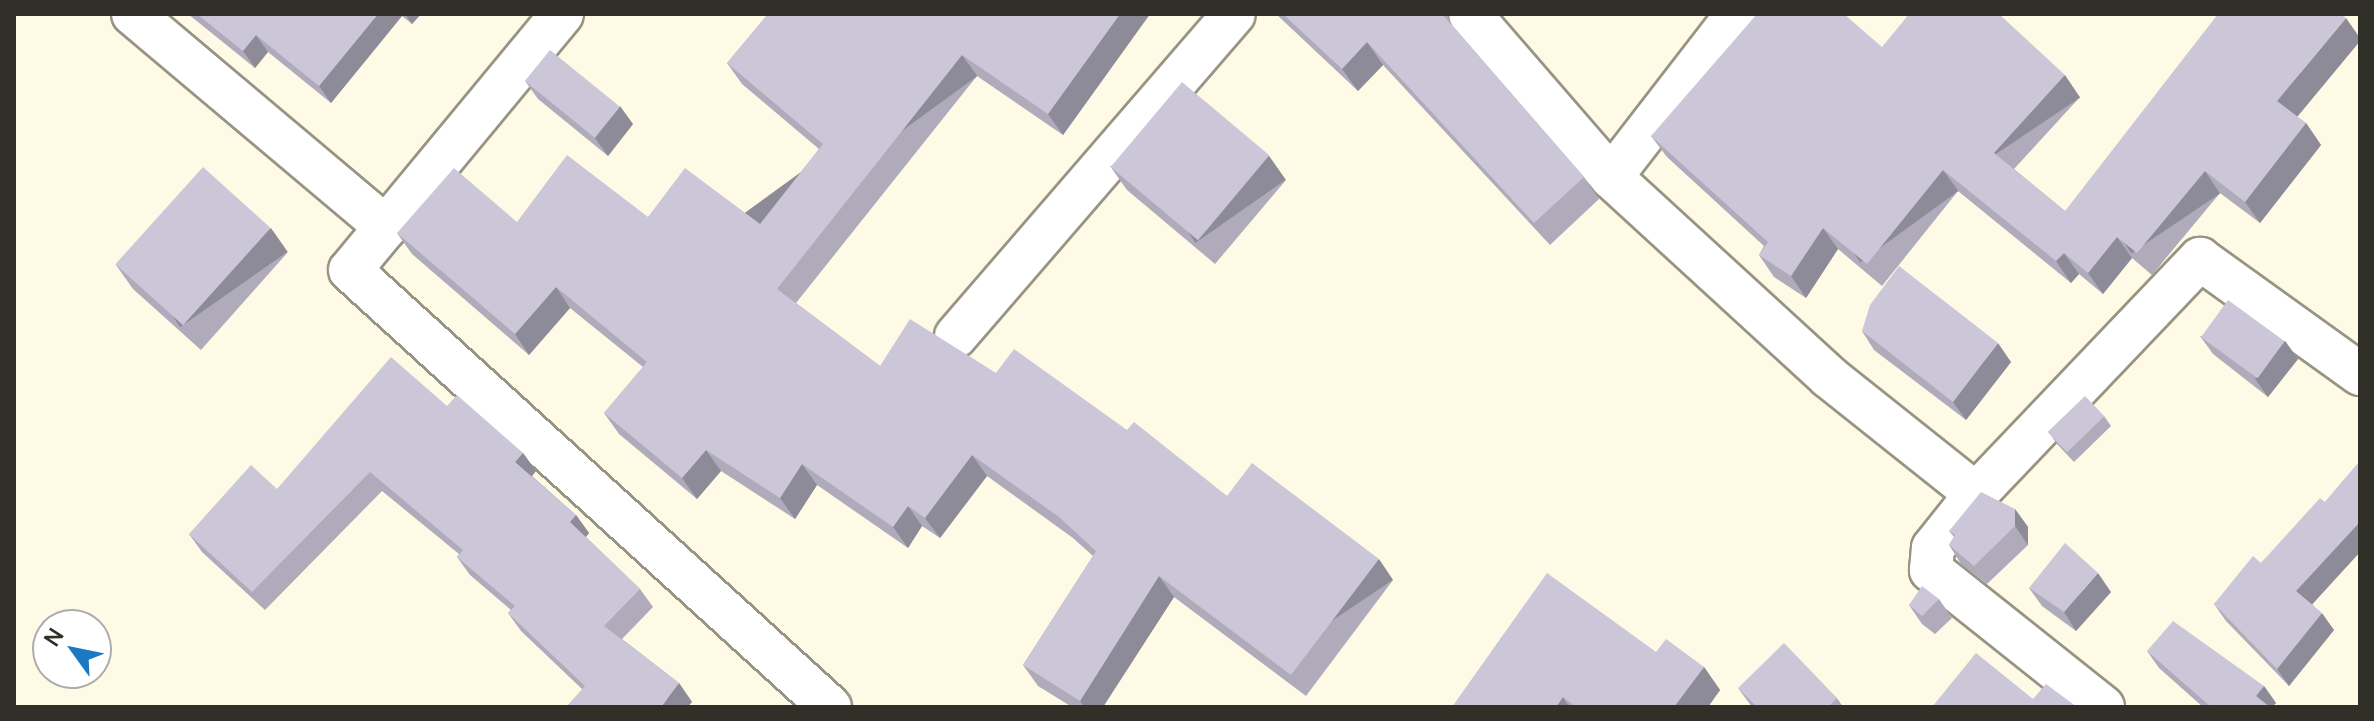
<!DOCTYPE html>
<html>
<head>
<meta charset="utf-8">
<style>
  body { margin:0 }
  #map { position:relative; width:2374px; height:721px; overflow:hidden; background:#fefae6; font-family:Manrope,sans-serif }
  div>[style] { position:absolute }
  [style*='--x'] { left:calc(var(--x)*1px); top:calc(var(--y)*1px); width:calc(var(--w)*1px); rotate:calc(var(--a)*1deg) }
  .roads { filter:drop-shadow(2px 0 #989483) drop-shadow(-2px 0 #989483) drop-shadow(0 2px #989483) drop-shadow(0 -2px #989483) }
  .street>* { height:42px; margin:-21px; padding:0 21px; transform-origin:21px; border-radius:21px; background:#fff }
  .wall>* { inset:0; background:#afabbb }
  .shaded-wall>* { inset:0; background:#8e8b98; transform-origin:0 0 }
  .building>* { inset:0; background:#cbc7d9; transform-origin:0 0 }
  span { translate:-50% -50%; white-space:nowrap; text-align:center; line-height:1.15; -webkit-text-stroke:8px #fff; paint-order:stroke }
  .frame { position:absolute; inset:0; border:16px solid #302f28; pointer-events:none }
  .north { position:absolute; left:32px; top:609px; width:80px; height:80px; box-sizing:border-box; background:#fff; border:2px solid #acaca9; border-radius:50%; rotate:303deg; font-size:22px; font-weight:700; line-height:32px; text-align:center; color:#302f28 }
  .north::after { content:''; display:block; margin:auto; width:28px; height:36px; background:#1a79c5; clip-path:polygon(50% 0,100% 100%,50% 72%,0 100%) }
</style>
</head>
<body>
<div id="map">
  <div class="roads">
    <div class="street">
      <i style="--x:133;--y:14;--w:331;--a:40.1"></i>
      <i style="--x:562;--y:14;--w:332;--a:129.6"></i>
      <i style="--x:350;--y:270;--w:649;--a:42.32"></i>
      <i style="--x:1470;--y:14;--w:216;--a:49.1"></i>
      <i style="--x:1611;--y:177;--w:296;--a:42.5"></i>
      <i style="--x:1829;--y:377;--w:188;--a:38.5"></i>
      <i style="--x:1611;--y:177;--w:206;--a:-52.3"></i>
      <i style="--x:956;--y:336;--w:425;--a:-49.2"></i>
      <i style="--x:2103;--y:707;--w:220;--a:-141.5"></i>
      <i style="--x:1931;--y:570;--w:22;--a:-85"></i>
      <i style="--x:1933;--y:548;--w:69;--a:-51.5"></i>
      <i style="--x:1976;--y:494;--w:325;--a:-46.4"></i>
      <i style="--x:2200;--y:259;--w:197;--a:35.7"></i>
    </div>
  </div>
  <div class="wall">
    <i style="clip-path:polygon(188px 14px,421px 14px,412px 24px,402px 16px,331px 103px,268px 52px,255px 68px)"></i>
    <i style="clip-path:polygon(768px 14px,1150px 14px,1063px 135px,977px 76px,796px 303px,880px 366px,996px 373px,1127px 430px,1227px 496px,1393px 580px,1306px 696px,1174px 597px,1103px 707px,1072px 707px,1038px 686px,1023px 665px,1093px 556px,1073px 538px,987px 476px,940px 538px,922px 526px,908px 548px,817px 485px,795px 519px,721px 471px,697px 499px,619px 434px,604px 413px,643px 367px,570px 308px,529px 355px,412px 254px,397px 233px,517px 222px,648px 217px,760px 224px,819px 149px,742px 84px,727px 63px)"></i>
    <i style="clip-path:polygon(1276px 14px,1447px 14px,1450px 23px,1584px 177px,1599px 199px,1550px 245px,1383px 65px,1358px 91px)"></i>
    <i style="clip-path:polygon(2360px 38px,2360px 41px,2297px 117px,2306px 123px,2321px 145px,2260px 223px,2220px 193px,2152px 275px,2132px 258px,2103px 294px,2079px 274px,2071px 283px,1958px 191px,1882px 286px,1838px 249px,1806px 298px,1774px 277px,1759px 255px,1764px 246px,1667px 157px,1651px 136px,1882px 47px,2080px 97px,2014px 169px,2065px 211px)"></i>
    <i style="clip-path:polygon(525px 81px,633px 124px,608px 156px,538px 99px)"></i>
    <i style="clip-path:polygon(1269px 156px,1286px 180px,1215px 264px,1127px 190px,1110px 166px)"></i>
    <i style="clip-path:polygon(288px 252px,201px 350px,133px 289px,116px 265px)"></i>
    <i style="clip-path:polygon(1862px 331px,2011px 362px,1966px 420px,1874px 350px)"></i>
    <i style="clip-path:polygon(2200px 336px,2285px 341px,2298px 359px,2268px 397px,2213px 354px)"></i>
    <i style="clip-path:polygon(447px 406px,523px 453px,536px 471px,532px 476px,576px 515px,589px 533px,586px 537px,640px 589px,653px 607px,622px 639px,679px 683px,692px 702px,582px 689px,521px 631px,508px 613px,511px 610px,470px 575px,457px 557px,459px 554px,382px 491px,265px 610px,202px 552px,189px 534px,277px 489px)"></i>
    <i style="clip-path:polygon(2104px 416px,2111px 426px,2074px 462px,2057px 444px,2050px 434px)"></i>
    <i style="clip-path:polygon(2360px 461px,2360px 552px,2312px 604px,2334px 630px,2289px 686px,2226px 621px,2214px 604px,2261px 563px,2325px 502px)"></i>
    <i style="clip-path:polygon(2015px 509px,2028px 527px,2028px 545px,1987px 584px,1961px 564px,1949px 545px,1954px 537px,1949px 531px)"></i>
    <i style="clip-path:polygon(2029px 588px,2111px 592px,2076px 631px,2042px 606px)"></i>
    <i style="clip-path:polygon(1939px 599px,1952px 618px,1935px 634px,1922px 624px,1909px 605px)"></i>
    <i style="clip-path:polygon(2147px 651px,2264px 686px,2276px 703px,2272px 707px,2203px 707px,2159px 668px)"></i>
    <i style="clip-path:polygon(1656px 652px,1704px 667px,1720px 690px,1708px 707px,1452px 707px)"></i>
    <i style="clip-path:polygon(1738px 688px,1837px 698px,1843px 707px,1752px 707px)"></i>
  </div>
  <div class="shaded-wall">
    <i style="clip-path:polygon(378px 14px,401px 14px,402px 16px,331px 103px,319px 86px)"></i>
    <i style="clip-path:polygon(405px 14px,421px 14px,412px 24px)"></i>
    <i style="clip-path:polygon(1120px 14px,1150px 14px,1063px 135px,1048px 114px)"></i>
    <i style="clip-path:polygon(2346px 18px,2360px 38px,2360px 41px,2292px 123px,2277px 101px)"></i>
    <i style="clip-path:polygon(256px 35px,268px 52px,255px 68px,243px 51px)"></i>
    <i style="clip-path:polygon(1367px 42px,1383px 65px,1358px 91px,1342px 69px)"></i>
    <i style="left:962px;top:55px;width:26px;height:298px;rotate:54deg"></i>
    <i style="left:2065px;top:75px;width:27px;height:105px;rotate:56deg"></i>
    <i style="clip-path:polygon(620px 106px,633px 124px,608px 156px,595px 138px)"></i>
    <i style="clip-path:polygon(2306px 123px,2321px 145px,2260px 223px,2245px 202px)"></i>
    <i style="left:1269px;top:156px;width:29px;height:110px;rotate:55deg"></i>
    <i style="left:1943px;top:170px;width:26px;height:121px;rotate:54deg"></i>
    <i style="left:2205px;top:171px;width:27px;height:107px;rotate:56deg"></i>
    <i style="left:271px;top:228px;width:29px;height:131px;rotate:55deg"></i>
    <i style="clip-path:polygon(1823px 228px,1838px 249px,1806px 298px,1791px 276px)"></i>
    <i style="clip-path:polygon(2117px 237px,2132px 258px,2103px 294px,2088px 273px)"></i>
    <i style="clip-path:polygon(2064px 253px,2079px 274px,2071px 283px,2056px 261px)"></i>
    <i style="clip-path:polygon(556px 287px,570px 308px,529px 355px,515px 334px)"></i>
    <i style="clip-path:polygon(2285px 341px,2298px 359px,2268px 397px,2255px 379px)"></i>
    <i style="clip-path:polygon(1998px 343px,2011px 362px,1966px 420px,1953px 402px)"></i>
    <i style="clip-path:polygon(706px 450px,721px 471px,697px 499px,682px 478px)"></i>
    <i style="clip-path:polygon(523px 453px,536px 471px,528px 481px,515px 462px)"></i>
    <i style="clip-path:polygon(972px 455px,987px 476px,940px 538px,925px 518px)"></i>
    <i style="clip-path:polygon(802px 464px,817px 485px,795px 519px,780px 498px)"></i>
    <i style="clip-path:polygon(908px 506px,922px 526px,908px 548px,893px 527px)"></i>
    <i style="clip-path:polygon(2015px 509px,2028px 527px,2028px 545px,2015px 526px)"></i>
    <i style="clip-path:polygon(576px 515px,589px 533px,583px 540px,570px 522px)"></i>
    <i style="clip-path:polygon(2358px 524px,2360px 527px,2360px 552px,2308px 609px,2296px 591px)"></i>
    <i style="left:1379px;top:559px;width:25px;height:146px;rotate:56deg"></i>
    <i style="clip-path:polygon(2098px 573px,2111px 592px,2076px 631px,2064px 612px)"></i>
    <i style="clip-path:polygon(1159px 576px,1174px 597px,1103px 707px,1084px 707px,1080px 701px)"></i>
    <i style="clip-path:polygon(2322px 613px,2334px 630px,2289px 686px,2277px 669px)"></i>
    <i style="clip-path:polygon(1704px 667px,1720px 690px,1708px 707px,1674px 707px)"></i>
    <i style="clip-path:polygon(679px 683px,692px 702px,688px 707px,661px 707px)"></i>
    <i style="clip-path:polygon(2264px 686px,2276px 703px,2272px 707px,2264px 707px,2256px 696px)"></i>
    <i style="clip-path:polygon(1563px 697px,1569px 707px,1556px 707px)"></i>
  </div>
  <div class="building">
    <i style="clip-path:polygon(197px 14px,378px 14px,319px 86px,256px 35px,243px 51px)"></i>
    <i style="clip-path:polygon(768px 14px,1120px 14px,1048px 114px,962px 55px,777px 289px,880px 366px,910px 319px,996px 373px,1014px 349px,1127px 430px,1134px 422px,1227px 496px,1252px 463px,1379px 559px,1291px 675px,1159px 576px,1080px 701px,1023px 665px,1096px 551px,1059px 517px,972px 455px,925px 518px,908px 506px,893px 527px,802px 464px,780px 498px,706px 450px,682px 478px,604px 413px,647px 362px,556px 287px,515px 334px,397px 233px,454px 168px,517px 222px,567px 155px,648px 217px,685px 168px,760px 224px,823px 144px,727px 63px)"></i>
    <i style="clip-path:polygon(1283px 14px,1442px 14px,1584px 177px,1534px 223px,1367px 42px,1342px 69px)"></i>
    <i style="clip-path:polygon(1757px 14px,1844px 14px,1882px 47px,1909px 14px,1999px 14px,2065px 75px,1994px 153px,2065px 211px,2218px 14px,2341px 14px,2346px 18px,2277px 101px,2306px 123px,2245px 202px,2205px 171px,2137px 253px,2117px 237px,2088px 273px,2064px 253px,2056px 261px,1943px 170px,1867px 264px,1823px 228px,1791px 276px,1759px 255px,1768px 242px,1651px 136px)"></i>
    <i style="left:550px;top:50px;width:90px;height:40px;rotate:39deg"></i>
    <i style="left:1182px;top:82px;width:114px;height:111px;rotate:40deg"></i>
    <i style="left:203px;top:167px;width:91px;height:131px;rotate:42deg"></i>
    <i style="clip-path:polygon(1899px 266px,1998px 343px,1953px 402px,1862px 331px,1870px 305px)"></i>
    <i style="left:2228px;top:300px;width:70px;height:46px;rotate:36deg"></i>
    <i style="clip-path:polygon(391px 357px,447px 406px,457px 395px,523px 453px,515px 462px,576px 515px,570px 522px,640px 589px,604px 626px,679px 683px,661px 707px,566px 707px,585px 686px,508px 613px,515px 606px,457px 557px,463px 550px,370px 472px,252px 592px,189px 534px,251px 465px,277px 489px)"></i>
    <i style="left:2085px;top:396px;width:28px;height:52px;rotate:46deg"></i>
    <i style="clip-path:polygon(2360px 461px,2360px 526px,2358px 524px,2296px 591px,2322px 613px,2277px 669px,2214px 604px,2253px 556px,2261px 563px,2320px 498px,2325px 502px)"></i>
    <i style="clip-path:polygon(1981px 492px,2015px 509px,2015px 526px,1974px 566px,1949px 545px,1955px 535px,1949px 531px)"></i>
    <i style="clip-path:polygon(2065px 543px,2098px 573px,2064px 612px,2029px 588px)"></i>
    <i style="clip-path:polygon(1547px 573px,1656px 652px,1666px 639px,1704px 667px,1674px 707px,1576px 707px,1563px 697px,1556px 707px,1452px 707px)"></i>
    <i style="clip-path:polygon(1922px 586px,1939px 599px,1922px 616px,1909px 605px)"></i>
    <i style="clip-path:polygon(2173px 621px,2264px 686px,2256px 696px,2270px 707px,2211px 707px,2147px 651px)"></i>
    <i style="clip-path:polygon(1784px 643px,1837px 698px,1828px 707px,1757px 707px,1738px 688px)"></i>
    <i style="clip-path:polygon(1976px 653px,2033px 699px,2046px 684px,2077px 707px,1932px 707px)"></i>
  </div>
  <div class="frame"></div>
  <div class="north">N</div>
</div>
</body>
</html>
